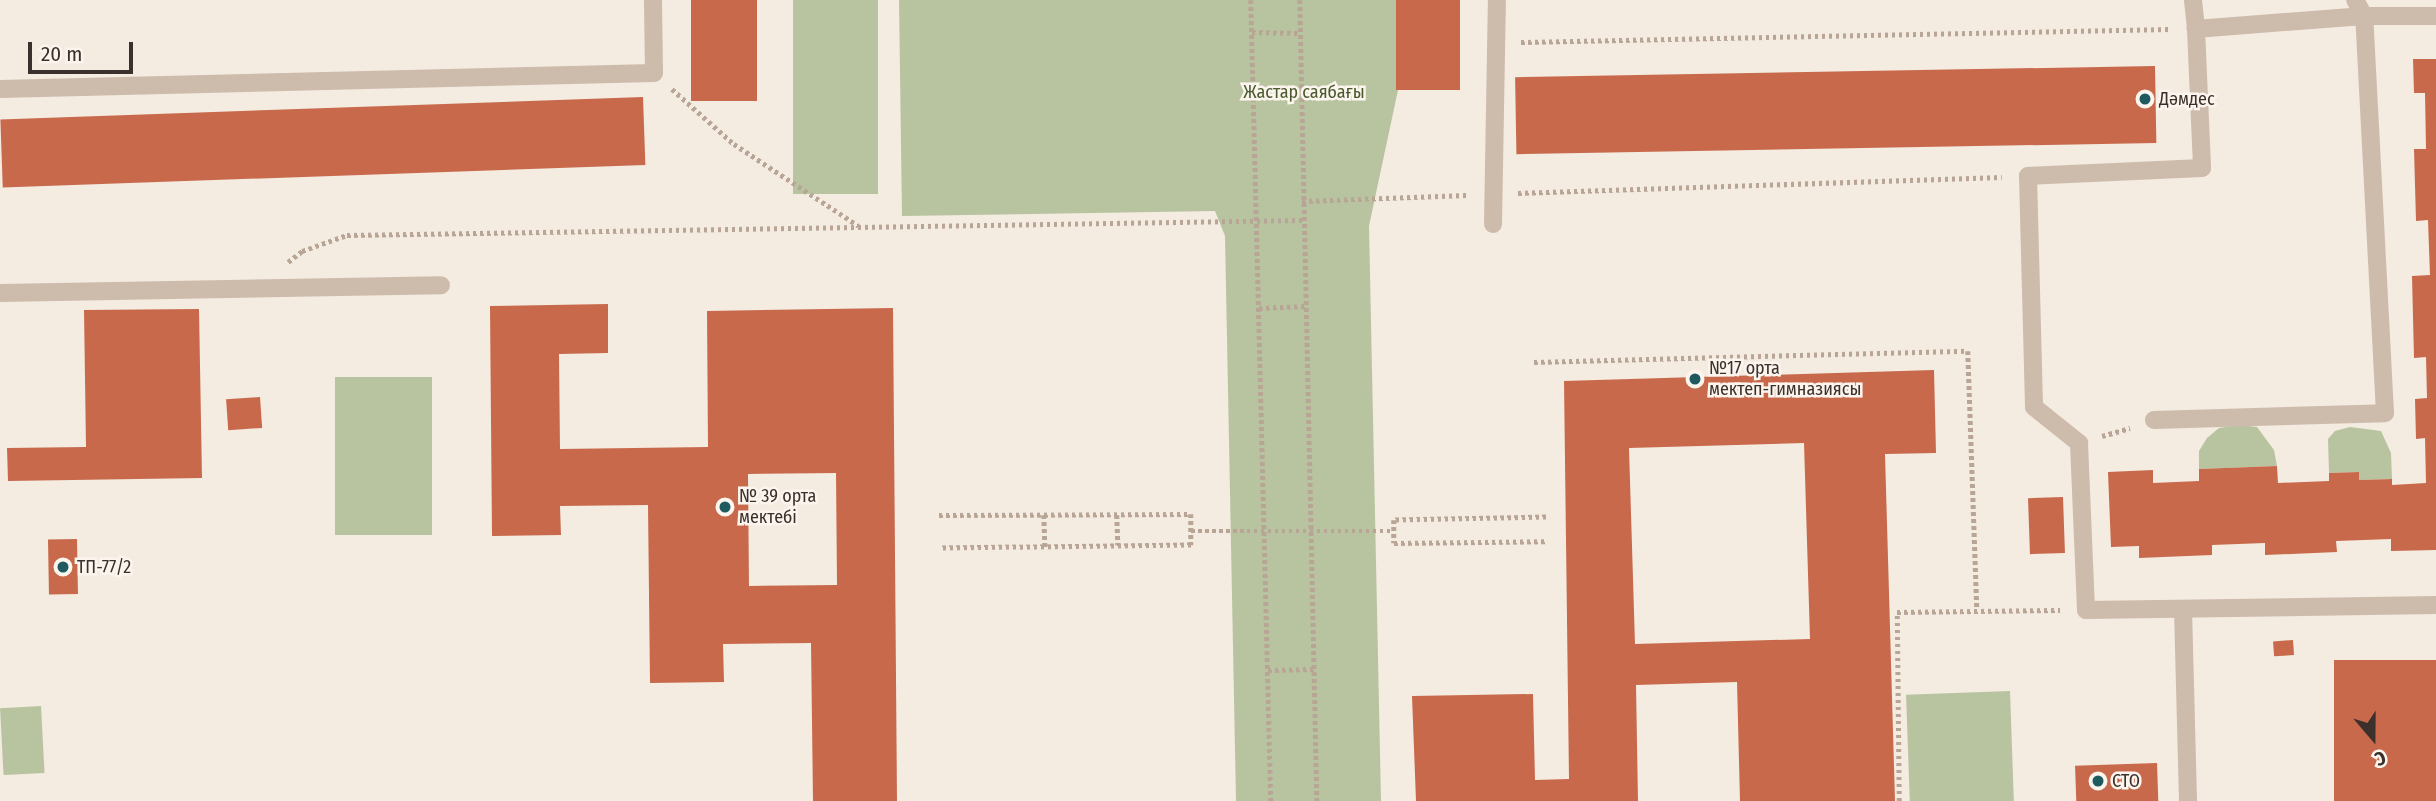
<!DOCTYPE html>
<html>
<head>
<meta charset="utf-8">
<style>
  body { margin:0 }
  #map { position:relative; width:2436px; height:801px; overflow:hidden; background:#f4ebe1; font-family:"Fira Sans Condensed",sans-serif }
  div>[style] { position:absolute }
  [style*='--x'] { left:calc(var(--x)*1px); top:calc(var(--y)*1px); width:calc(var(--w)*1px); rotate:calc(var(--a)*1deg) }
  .green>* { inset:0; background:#b8c4a0; transform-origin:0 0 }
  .building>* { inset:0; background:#c8694b; transform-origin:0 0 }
  .path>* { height:4.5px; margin-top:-2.25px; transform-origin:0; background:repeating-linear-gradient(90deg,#b9a596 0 3.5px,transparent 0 7px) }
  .minor>* { height:18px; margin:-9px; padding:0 9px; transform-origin:9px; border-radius:9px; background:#cdbbac }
  .dots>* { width:19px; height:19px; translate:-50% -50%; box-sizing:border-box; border:4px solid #fbf5ee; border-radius:50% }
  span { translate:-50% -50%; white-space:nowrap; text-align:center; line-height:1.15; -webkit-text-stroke:5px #fbf5ee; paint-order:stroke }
  .park-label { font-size:18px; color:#4a5a2e }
  .poi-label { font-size:18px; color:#3b302b }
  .left { translate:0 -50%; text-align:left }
  .north { position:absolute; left:2338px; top:703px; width:70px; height:70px; -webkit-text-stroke:5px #fbf5ee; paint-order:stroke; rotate:160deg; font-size:19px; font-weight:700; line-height:28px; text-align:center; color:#3b302b }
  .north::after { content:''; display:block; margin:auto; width:24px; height:32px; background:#3b302b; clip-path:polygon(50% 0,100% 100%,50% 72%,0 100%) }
  .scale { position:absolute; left:28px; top:42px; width:105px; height:32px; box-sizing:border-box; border:4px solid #3b302b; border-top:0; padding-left:9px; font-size:21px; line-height:24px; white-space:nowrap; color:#3b302b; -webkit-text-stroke:5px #fbf5ee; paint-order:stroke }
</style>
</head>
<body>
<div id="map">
  <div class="green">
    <i style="left:793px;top:0;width:85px;height:194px"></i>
    <i style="clip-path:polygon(899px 0,1396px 0,1398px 90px,1369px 226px,1381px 801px,1236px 801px,1225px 236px,1215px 211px,902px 216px)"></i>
    <i style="left:432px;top:377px;width:158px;height:97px;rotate:90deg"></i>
    <i style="clip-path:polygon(2239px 425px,2257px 427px,2274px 450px,2277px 466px,2199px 469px,2199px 451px,2207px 438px,2219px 428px)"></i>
    <i style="clip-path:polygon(2350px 427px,2381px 431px,2391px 453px,2392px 479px,2359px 480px,2358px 472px,2329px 473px,2328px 439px,2335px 431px)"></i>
    <i style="left:2010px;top:691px;width:110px;height:104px;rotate:88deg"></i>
    <i style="left:41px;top:706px;width:67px;height:41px;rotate:87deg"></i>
  </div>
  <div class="building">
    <i style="left:691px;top:0;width:66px;height:101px"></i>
    <i style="left:1396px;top:0;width:64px;height:90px"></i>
    <i style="clip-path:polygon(2413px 59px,2436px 59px,2436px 550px,2391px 551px,2391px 539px,2336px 541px,2337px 552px,2265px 555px,2265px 543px,2212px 545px,2212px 555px,2139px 558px,2139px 546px,2111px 547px,2108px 472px,2153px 470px,2153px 483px,2199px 481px,2199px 469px,2277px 466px,2278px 483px,2329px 481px,2329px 473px,2359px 472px,2359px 480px,2392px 479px,2392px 485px,2426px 483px,2425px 438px,2416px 439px,2415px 399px,2427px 398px,2426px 357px,2414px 358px,2412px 276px,2430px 275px,2428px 220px,2416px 221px,2414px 149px,2426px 149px,2425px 93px,2414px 93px)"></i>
    <i style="left:2155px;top:66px;width:77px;height:640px;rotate:89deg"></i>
    <i style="left:643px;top:97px;width:68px;height:643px;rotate:88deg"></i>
    <i style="clip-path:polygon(evenodd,608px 304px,608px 353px,559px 354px,560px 449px,708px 447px,707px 311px,893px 308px,897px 801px,813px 801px,811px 643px,723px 644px,724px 682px,650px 683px,648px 505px,560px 506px,561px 535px,492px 536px,490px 306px,608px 304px,836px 473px,837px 585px,749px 586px,748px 474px,836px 473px)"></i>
    <i style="clip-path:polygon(199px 309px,202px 478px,8px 481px,7px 448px,86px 447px,84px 310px)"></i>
    <i style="clip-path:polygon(evenodd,1934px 370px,1936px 453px,1885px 454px,1895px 801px,1740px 801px,1737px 682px,1636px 685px,1638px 801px,1416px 801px,1412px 696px,1533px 694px,1535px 780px,1569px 779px,1564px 381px,1934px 370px,1804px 443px,1810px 639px,1635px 644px,1629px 448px,1804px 443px)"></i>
    <i style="left:260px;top:397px;width:31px;height:34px;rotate:86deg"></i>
    <i style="left:2063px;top:497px;width:56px;height:35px;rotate:88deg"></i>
    <i style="left:77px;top:539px;width:55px;height:29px;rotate:89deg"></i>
    <i style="left:2293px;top:640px;width:15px;height:20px;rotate:86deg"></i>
    <i style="left:2436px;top:660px;width:141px;height:102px;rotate:90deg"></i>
    <i style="left:2157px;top:763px;width:38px;height:82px;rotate:88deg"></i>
  </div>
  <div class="path">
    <i style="--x:1251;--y:0;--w:801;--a:88.57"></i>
    <i style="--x:1300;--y:0;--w:801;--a:88.78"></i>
    <i style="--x:1252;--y:32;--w:48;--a:1.2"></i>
    <i style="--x:1521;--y:42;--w:649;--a:-1.15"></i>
    <i style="--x:672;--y:89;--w:83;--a:41.6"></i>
    <i style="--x:734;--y:144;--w:149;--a:33.3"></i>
    <i style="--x:1518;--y:193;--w:484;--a:-1.9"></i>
    <i style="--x:1302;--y:201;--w:165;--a:-2.1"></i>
    <i style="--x:288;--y:262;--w:18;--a:-38"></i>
    <i style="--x:302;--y:251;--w:48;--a:-19.6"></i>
    <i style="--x:347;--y:235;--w:956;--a:-0.9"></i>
    <i style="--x:1259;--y:308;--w:46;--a:-2.5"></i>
    <i style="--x:1534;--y:362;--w:434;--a:-1.5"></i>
    <i style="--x:1968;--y:351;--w:259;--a:88"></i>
    <i style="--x:2102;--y:436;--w:29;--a:-16"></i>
    <i style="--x:939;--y:515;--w:252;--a:-0.2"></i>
    <i style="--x:1191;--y:514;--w:31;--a:90"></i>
    <i style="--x:1191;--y:545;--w:251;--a:179.3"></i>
    <i style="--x:1044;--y:515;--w:32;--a:88"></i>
    <i style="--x:1117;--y:515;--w:30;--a:88"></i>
    <i style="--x:1546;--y:517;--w:152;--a:178.9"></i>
    <i style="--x:1394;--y:520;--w:23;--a:90"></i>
    <i style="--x:1394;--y:543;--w:153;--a:-0.7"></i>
    <i style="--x:1191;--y:531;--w:203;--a:0"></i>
    <i style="--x:1268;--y:670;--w:46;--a:-1.2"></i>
    <i style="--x:1899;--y:801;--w:189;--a:-90.6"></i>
    <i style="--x:1897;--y:612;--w:163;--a:-0.7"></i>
  </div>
  <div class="minor">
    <i style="--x:2193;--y:0;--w:29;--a:84"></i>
    <i style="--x:2436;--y:16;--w:72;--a:180"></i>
    <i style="--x:2364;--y:16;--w:169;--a:175.6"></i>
    <i style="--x:2196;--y:29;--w:139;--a:87.5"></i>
    <i style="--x:2202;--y:168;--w:174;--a:177.4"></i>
    <i style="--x:2028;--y:176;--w:231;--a:88.5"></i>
    <i style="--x:2034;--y:407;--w:58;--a:38.7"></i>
    <i style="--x:2079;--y:443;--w:167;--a:87.6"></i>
    <i style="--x:2086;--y:610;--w:350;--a:-0.8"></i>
    <i style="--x:0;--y:89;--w:654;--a:-1.4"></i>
    <i style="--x:654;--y:73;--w:73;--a:-90.8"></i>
    <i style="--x:1493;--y:224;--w:224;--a:-89"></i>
    <i style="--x:0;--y:293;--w:441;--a:-1"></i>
    <i style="--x:2154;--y:420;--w:231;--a:-1.7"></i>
    <i style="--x:2385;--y:413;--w:398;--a:-93"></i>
    <i style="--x:2364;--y:16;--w:18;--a:-119"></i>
    <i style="--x:2183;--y:609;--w:192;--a:88.5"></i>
  </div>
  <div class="dots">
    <i style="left:2145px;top:99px;background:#1f5a5e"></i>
    <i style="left:1695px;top:379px;background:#1f5a5e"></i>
    <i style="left:725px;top:507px;background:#1f5a5e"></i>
    <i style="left:63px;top:567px;background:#1f5a5e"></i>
    <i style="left:2098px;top:781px;background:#1f5a5e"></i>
  </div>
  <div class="park-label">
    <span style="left:1304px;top:92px">Жастар саябағы</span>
  </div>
  <div class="poi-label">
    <span class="left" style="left:2159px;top:99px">Дәмдес</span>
    <span class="left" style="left:1709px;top:379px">№17 орта<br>мектеп-гимназиясы</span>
    <span class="left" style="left:739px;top:507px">№ 39 орта<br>мектебі</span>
    <span class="left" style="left:77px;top:567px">ТП-77/2</span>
    <span class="left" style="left:2112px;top:781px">СТО</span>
  </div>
  <div class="north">С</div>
  <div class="scale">20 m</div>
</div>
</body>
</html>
